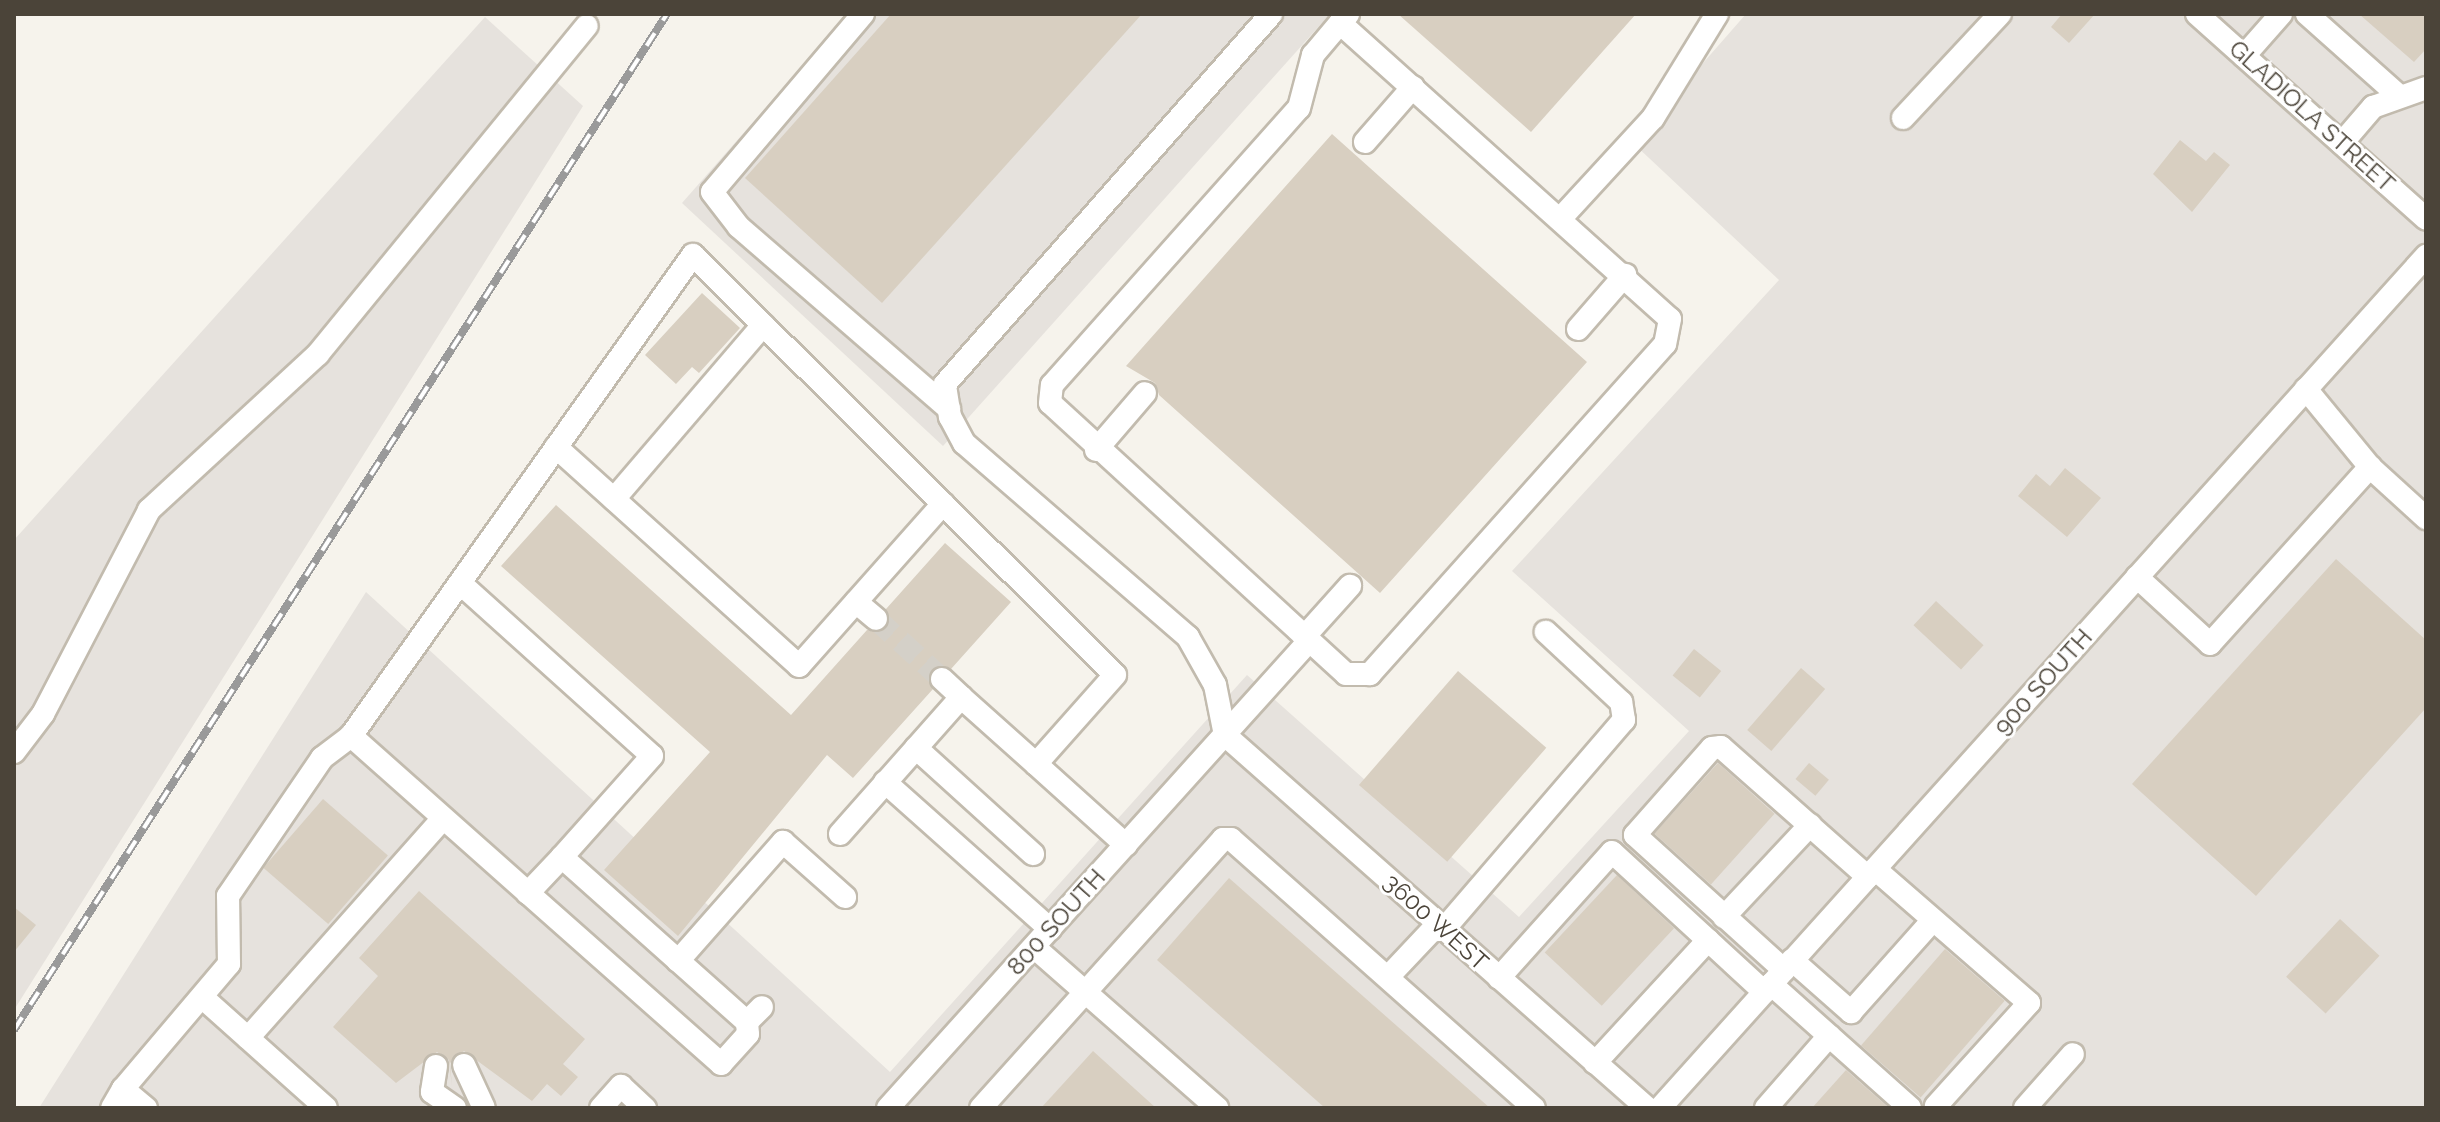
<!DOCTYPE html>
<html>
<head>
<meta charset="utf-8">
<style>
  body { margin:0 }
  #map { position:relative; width:2440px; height:1122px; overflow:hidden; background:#f6f3ec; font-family:Raleway,sans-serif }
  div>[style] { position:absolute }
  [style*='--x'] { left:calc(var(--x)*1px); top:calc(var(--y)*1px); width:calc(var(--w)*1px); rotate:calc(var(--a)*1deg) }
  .industrial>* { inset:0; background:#e6e2dd }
  .building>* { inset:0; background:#d8cfc1; transform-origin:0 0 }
  .minor-tunnel>* { height:22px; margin-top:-11px; transform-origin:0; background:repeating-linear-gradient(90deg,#d4d0c8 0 22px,transparent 0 33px) }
  .roads { filter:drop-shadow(2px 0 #c2bbae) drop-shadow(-2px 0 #c2bbae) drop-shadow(0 2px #c2bbae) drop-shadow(0 -2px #c2bbae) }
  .minor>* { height:22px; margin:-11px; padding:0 11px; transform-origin:11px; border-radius:11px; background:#fff }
  .rail>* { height:8px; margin-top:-4px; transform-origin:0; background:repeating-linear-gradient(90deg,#fff 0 15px,#9a9a9a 0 30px); box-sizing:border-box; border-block:2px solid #9a9a9a }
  span { translate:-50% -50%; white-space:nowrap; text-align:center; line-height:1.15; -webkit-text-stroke:6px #fff; paint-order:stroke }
  .street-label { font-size:24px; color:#4b4439 }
  .frame { position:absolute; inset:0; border:16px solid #4b4439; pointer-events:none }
</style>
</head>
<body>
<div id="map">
  <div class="industrial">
    <i style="clip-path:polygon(848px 14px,1330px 14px,943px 446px,682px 203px)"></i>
    <i style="clip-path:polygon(1746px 14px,2426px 14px,2426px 1108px,39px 1108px,366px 592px,890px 1072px,1247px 675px,1519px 917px,1689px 731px,1512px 571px,1779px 280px,1633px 143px)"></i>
    <i style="clip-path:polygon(485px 17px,583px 106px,14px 1010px,14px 540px)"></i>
  </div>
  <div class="building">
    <i style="clip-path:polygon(891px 14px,1142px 14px,882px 303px,745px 178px)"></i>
    <i style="clip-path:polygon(1398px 14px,1636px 14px,1531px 132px)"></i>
    <i style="clip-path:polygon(2062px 14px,2095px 14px,2069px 43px,2051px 27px)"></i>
    <i style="clip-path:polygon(2359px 14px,2426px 14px,2426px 49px,2414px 62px)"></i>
    <i style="clip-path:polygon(1332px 134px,1587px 362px,1380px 593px,1159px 395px,1155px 383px,1126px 366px)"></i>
    <i style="clip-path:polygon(2180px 140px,2206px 161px,2214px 152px,2230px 165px,2192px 212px,2153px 174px)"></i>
    <i style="clip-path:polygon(702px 293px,740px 328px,699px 373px,692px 367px,676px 384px,645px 355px)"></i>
    <i style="clip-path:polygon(2065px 468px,2101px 498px,2067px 537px,2018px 496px,2036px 474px,2050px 486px)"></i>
    <i style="clip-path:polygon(556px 505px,791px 715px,867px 630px,886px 629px,886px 609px,945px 543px,1011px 602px,951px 669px,931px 670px,933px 689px,853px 778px,827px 755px,678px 936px,604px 870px,710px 752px,501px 566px)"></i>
    <i style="clip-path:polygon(2336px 559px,2426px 640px,2426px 708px,2256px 896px,2132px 784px)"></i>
    <i style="left:1936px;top:601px;width:65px;height:33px;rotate:43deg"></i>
    <i style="left:1694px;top:649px;width:35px;height:34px;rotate:39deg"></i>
    <i style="left:1801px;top:668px;width:32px;height:82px;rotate:41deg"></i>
    <i style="left:1458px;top:671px;width:117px;height:151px;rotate:41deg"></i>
    <i style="left:1718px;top:763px;width:76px;height:95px;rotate:42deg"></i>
    <i style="left:1809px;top:763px;width:26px;height:21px;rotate:40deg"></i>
    <i style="left:323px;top:799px;width:86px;height:91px;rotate:41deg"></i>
    <i style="left:1617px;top:875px;width:78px;height:106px;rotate:43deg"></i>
    <i style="clip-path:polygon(1229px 878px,1490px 1108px,1325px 1108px,1157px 960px)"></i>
    <i style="clip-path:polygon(419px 891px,585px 1039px,563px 1064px,578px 1077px,561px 1096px,547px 1084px,532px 1101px,464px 1051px,450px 1063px,452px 1087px,449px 1060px,437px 1052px,396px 1083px,333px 1027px,378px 976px,359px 958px)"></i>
    <i style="clip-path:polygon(14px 907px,36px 925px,14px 952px)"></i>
    <i style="left:2340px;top:919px;width:54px;height:79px;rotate:43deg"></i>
    <i style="left:1945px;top:949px;width:79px;height:128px;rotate:41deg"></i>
    <i style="clip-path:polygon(1093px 1051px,1156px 1108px,1041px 1108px)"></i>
    <i style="clip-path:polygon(1846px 1070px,1889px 1108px,1812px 1108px)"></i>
  </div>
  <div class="minor-tunnel">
    <i style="--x:876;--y:619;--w:89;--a:42.3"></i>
  </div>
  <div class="roads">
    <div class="minor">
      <i style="--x:863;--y:14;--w:233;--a:130.3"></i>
      <i style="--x:712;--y:192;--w:44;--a:52.4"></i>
      <i style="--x:739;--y:227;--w:278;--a:40.9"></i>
      <i style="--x:2197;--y:14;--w:307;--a:41.8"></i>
      <i style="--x:2307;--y:14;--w:123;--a:41.7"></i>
      <i style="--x:1340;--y:23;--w:443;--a:41.9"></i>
      <i style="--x:1670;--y:319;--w:25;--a:101"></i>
      <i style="--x:1665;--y:344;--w:443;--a:131.8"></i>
      <i style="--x:1370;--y:674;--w:24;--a:180"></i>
      <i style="--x:1346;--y:674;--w:401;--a:-137.5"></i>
      <i style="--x:1050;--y:403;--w:18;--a:-84"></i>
      <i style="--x:1052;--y:385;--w:371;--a:-48.3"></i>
      <i style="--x:1299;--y:108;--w:55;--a:-75.2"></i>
      <i style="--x:1313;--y:55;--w:42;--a:-49.8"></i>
      <i style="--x:1340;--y:23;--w:12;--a:-48"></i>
      <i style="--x:2244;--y:56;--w:56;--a:-48.6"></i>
      <i style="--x:1903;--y:118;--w:142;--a:-47"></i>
      <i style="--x:1365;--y:142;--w:73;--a:-48.9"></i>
      <i style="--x:2342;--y:143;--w:48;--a:-49.3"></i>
      <i style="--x:2373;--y:107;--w:56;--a:-19.7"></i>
      <i style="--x:1561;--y:218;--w:136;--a:-47.4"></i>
      <i style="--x:1653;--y:118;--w:122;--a:-58.4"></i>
      <i style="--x:1578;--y:329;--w:72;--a:-49"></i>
      <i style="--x:556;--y:447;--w:327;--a:42"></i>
      <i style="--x:799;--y:666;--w:217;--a:-48.4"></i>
      <i style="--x:1096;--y:450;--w:75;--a:-49.3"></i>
      <i style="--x:2370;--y:467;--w:76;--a:42.3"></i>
      <i style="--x:614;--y:499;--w:229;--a:-49.4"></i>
      <i style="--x:2137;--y:577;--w:99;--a:42.5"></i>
      <i style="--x:2210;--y:644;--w:239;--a:-47.9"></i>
      <i style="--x:2370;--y:467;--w:101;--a:-129.4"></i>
      <i style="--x:460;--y:583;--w:258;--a:42"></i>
      <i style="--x:652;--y:756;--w:135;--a:131.7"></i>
      <i style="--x:856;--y:602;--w:26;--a:40"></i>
      <i style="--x:1304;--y:637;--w:69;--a:-48"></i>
      <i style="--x:942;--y:679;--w:26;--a:43"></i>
      <i style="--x:1225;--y:735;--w:51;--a:-101.3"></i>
      <i style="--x:1215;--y:685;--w:55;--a:-119.4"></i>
      <i style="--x:1188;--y:637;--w:296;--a:-139.1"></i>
      <i style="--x:964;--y:443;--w:30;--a:-118"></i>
      <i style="--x:950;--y:417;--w:33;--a:-99"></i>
      <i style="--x:945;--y:384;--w:493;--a:-48.6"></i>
      <i style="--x:1225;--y:735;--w:563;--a:41.47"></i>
      <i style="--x:916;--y:748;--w:158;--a:42.2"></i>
      <i style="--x:14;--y:752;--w:48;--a:-52.7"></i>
      <i style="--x:43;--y:714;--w:230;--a:-62.5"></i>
      <i style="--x:149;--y:510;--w:230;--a:-42.7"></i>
      <i style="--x:318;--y:354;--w:424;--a:-50.7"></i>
      <i style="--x:885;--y:782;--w:221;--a:41.7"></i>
      <i style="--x:840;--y:834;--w:183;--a:-48.5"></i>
      <i style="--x:961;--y:697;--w:101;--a:41.8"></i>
      <i style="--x:1875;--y:869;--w:204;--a:41"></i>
      <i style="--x:2029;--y:1003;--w:139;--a:132.1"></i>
      <i style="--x:528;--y:893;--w:258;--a:41.5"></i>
      <i style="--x:721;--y:1064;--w:40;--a:-48"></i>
      <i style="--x:748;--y:1034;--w:12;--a:-95"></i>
      <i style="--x:747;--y:1022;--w:248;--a:-138.3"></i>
      <i style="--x:562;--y:857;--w:50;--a:133.4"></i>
      <i style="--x:528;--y:893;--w:237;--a:-138.4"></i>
      <i style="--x:351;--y:736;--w:590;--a:-54.59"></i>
      <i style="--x:693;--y:255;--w:595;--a:44.86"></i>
      <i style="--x:1115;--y:675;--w:119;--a:131.6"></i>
      <i style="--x:1036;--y:764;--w:121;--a:42"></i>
      <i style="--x:1724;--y:917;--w:126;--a:-46.9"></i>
      <i style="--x:1444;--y:929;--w:276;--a:-49.3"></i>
      <i style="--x:1624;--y:720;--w:18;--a:-99"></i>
      <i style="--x:1621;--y:702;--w:103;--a:-137"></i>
      <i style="--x:1034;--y:947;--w:244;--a:41.3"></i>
      <i style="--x:1792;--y:960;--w:79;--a:41.4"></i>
      <i style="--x:1851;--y:1012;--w:123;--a:-48.3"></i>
      <i style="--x:678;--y:961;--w:159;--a:-48.6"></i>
      <i style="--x:783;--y:842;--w:83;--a:41.6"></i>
      <i style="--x:1784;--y:970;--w:201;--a:-137.8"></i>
      <i style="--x:1635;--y:835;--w:116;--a:-48.5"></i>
      <i style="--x:1712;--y:748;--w:9;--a:-6"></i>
      <i style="--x:1721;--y:747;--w:196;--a:41.5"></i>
      <i style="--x:1388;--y:977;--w:73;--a:-46.7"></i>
      <i style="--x:1499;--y:978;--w:169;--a:-48.1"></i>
      <i style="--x:1612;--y:852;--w:207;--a:42.6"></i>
      <i style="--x:1771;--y:984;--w:186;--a:41.7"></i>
      <i style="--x:202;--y:997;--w:166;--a:41.8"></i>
      <i style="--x:747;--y:1022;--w:21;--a:-45"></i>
      <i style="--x:248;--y:1038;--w:294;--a:-48.4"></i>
      <i style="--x:1595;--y:1063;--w:167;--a:-47.4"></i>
      <i style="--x:464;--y:1065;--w:47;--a:65.1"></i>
      <i style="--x:436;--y:1066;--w:26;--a:99"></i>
      <i style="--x:432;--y:1092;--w:28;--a:35"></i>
      <i style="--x:123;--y:1089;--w:164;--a:-49.7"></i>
      <i style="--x:229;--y:964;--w:68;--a:-90.8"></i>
      <i style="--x:228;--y:896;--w:167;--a:-55.7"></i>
      <i style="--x:322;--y:758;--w:36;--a:-37"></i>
      <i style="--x:112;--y:1108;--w:22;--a:-60"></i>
      <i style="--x:123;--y:1089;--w:30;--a:40"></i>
      <i style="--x:601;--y:1108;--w:30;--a:-48"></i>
      <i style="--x:621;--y:1086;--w:33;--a:43"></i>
      <i style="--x:888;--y:1108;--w:629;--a:-47.97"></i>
      <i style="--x:981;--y:1108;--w:362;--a:-48"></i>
      <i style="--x:1223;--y:839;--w:8;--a:0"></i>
      <i style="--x:1231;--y:839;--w:405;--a:41.6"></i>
      <i style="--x:1660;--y:1108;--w:1146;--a:-48.04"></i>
      <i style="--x:1766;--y:1108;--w:96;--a:-48.8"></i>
      <i style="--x:2025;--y:1108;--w:72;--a:-48.4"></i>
    </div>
  </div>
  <div class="rail">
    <i style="--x:14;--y:1030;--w:1208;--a:-57.27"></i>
  </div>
  <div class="street-label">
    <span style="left:2312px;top:116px;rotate:42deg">GLADIOLA STREET</span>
    <span style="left:2043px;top:682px;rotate:-48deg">900 SOUTH</span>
    <span style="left:1056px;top:922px;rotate:-48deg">800 SOUTH</span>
    <span style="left:1436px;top:922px;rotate:42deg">3600 WEST</span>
  </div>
  <div class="frame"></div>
</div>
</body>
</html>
